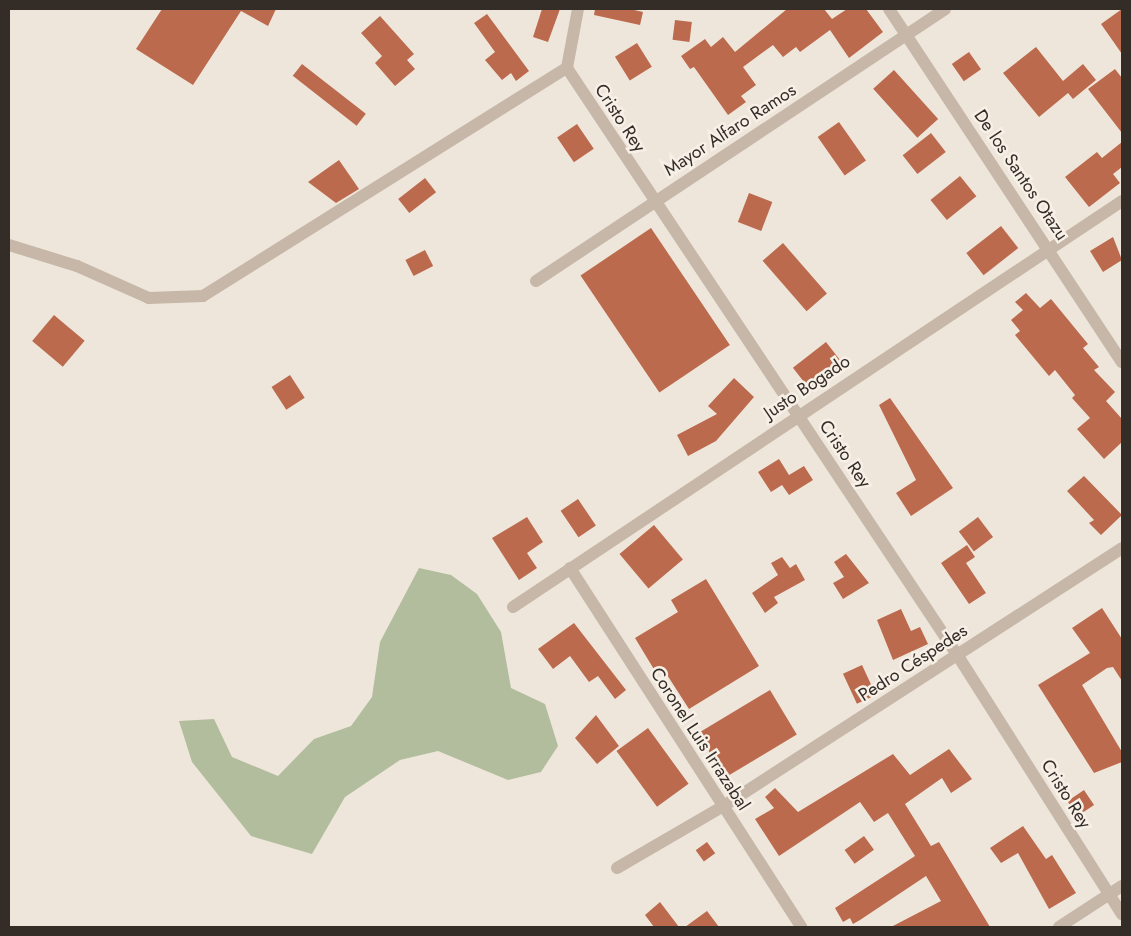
<!DOCTYPE html>
<html>
<head>
<meta charset="utf-8">
<style>
  body { margin:0 }
  #map { position:relative; width:1131px; height:936px; overflow:hidden; background:#efe6db; font-family:Jost,sans-serif }
  div>[style] { position:absolute }
  [style*='--x'] { left:calc(var(--x)*1px); top:calc(var(--y)*1px); width:calc(var(--w)*1px); rotate:calc(var(--a)*1deg) }
  .green>* { inset:0; background:#b1bd9c }
  .building>* { inset:0; background:#bc6a4d; transform-origin:0 0 }
  .minor>* { height:12px; margin:-6px; padding:0 6px; transform-origin:6px; border-radius:6px; background:#c6b7a8 }
  span { translate:-50% -50%; white-space:nowrap; text-align:center; line-height:1.15; -webkit-text-stroke:5px #f7f0e7; paint-order:stroke }
  .street-label { font-size:18px; color:#342c27 }
  .frame { position:absolute; inset:0; border:10px solid #342c27; pointer-events:none }
</style>
</head>
<body>
<div id="map">
  <div class="green">
    <i style="clip-path:polygon(419px 568px,451px 575px,477px 594px,501px 632px,511px 688px,545px 704px,558px 746px,541px 772px,508px 780px,438px 751px,400px 760px,345px 797px,312px 854px,251px 836px,192px 762px,179px 721px,214px 719px,232px 757px,278px 776px,314px 739px,351px 726px,372px 697px,380px 642px)"></i>
  </div>
  <div class="building">
    <i style="clip-path:polygon(162px 9px,276px 9px,268px 26px,241px 11px,193px 85px,136px 49px)"></i>
    <i style="clip-path:polygon(542px 9px,560px 9px,548px 42px,533px 37px)"></i>
    <i style="clip-path:polygon(595px 9px,630px 9px,643px 12px,640px 25px,594px 15px)"></i>
    <i style="clip-path:polygon(787px 9px,824px 9px,832px 19px,847px 9px,866px 9px,883px 32px,849px 58px,830px 30px,800px 52px,796px 47px,783px 57px,773px 45px,743px 67px,756px 85px,741px 96px,746px 102px,728px 115px,694px 67px,690px 69px,681px 56px,705px 39px,711px 47px,723px 37px,735px 52px)"></i>
    <i style="clip-path:polygon(1122px 9px,1122px 54px,1101px 24px)"></i>
    <i style="clip-path:polygon(487px 14px,529px 71px,516px 81px,511px 73px,502px 80px,485px 60px,495px 52px,474px 23px)"></i>
    <i style="clip-path:polygon(380px 16px,414px 54px,407px 60px,415px 69px,395px 86px,375px 63px,382px 56px,361px 33px)"></i>
    <i style="left:675px;top:20px;width:17px;height:20px;rotate:7deg"></i>
    <i style="left:637px;top:43px;width:28px;height:26px;rotate:58deg"></i>
    <i style="clip-path:polygon(1036px 47px,1063px 81px,1083px 64px,1096px 80px,1073px 99px,1068px 93px,1039px 117px,1003px 73px)"></i>
    <i style="left:969px;top:52px;width:21px;height:21px;rotate:55deg"></i>
    <i style="left:302px;top:64px;width:81px;height:15px;rotate:38deg"></i>
    <i style="clip-path:polygon(1115px 69px,1122px 78px,1122px 133px,1088px 89px)"></i>
    <i style="left:894px;top:70px;width:66px;height:28px;rotate:48deg"></i>
    <i style="left:839px;top:122px;width:47px;height:26px;rotate:55deg"></i>
    <i style="left:577px;top:124px;width:30px;height:24px;rotate:56deg"></i>
    <i style="left:931px;top:133px;width:24px;height:36px;rotate:52deg"></i>
    <i style="clip-path:polygon(1122px 142px,1122px 167px,1113px 174px,1120px 183px,1089px 207px,1065px 177px,1097px 152px,1102px 158px)"></i>
    <i style="clip-path:polygon(339px 160px,359px 189px,336px 203px,308px 182px)"></i>
    <i style="left:960px;top:176px;width:26px;height:38px;rotate:51deg"></i>
    <i style="left:425px;top:178px;width:18px;height:34px;rotate:52deg"></i>
    <i style="left:749px;top:193px;width:25px;height:31px;rotate:21deg"></i>
    <i style="left:1001px;top:226px;width:28px;height:44px;rotate:52deg"></i>
    <i style="left:651px;top:228px;width:141px;height:85px;rotate:56deg"></i>
    <i style="clip-path:polygon(1113px 237px,1122px 260px,1103px 272px,1090px 251px)"></i>
    <i style="left:783px;top:243px;width:67px;height:27px;rotate:49deg"></i>
    <i style="left:425px;top:250px;width:18px;height:22px;rotate:63deg"></i>
    <i style="clip-path:polygon(1026px 293px,1040px 308px,1051px 299px,1088px 344px,1083px 348px,1099px 367px,1094px 370px,1115px 392px,1106px 401px,1122px 419px,1122px 442px,1104px 459px,1077px 429px,1090px 418px,1072px 398px,1075px 395px,1055px 370px,1049px 376px,1015px 335px,1020px 331px,1011px 320px,1023px 310px,1015px 302px)"></i>
    <i style="left:54px;top:315px;width:40px;height:34px;rotate:40deg"></i>
    <i style="left:826px;top:342px;width:31px;height:42px;rotate:52deg"></i>
    <i style="left:290px;top:375px;width:27px;height:22px;rotate:57deg"></i>
    <i style="clip-path:polygon(734px 378px,754px 397px,716px 441px,688px 456px,677px 435px,717px 414px,708px 406px)"></i>
    <i style="clip-path:polygon(890px 398px,953px 488px,911px 516px,896px 493px,916px 480px,879px 405px)"></i>
    <i style="clip-path:polygon(779px 459px,789px 475px,804px 466px,813px 480px,789px 495px,782px 485px,771px 492px,758px 472px)"></i>
    <i style="clip-path:polygon(1084px 476px,1122px 515px,1101px 535px,1089px 523px,1094px 520px,1067px 491px)"></i>
    <i style="left:578px;top:499px;width:32px;height:21px;rotate:56deg"></i>
    <i style="clip-path:polygon(527px 517px,543px 542px,527px 553px,537px 568px,519px 580px,492px 538px)"></i>
    <i style="left:978px;top:517px;width:25px;height:24px;rotate:53deg"></i>
    <i style="left:654px;top:525px;width:45px;height:45px;rotate:50deg"></i>
    <i style="clip-path:polygon(967px 545px,975px 557px,966px 563px,986px 593px,969px 604px,941px 563px)"></i>
    <i style="clip-path:polygon(846px 554px,869px 583px,843px 599px,833px 583px,844px 577px,834px 562px)"></i>
    <i style="clip-path:polygon(782px 557px,790px 568px,796px 564px,805px 580px,774px 597px,778px 603px,765px 613px,752px 593px,778px 575px,771px 563px)"></i>
    <i style="clip-path:polygon(706px 579px,759px 666px,689px 709px,662px 667px,655px 671px,635px 638px,678px 612px,671px 600px)"></i>
    <i style="clip-path:polygon(1102px 608px,1122px 639px,1122px 681px,1113px 667px,1107px 668px,1082px 685px,1122px 752px,1122px 762px,1094px 773px,1038px 685px,1090px 653px,1072px 628px)"></i>
    <i style="clip-path:polygon(901px 609px,911px 631px,920px 627px,928px 644px,893px 660px,877px 620px)"></i>
    <i style="clip-path:polygon(574px 623px,626px 690px,615px 699px,598px 676px,589px 682px,570px 656px,553px 669px,538px 649px)"></i>
    <i style="left:862px;top:665px;width:33px;height:21px;rotate:65deg"></i>
    <i style="left:770px;top:690px;width:52px;height:84px;rotate:59deg"></i>
    <i style="clip-path:polygon(596px 715px,619px 746px,597px 764px,575px 738px)"></i>
    <i style="left:648px;top:728px;width:69px;height:39px;rotate:54deg"></i>
    <i style="clip-path:polygon(949px 749px,972px 779px,951px 793px,942px 778px,905px 804px,931px 846px,939px 842px,990px 927px,891px 927px,941px 901px,926px 876px,860px 920px,853px 924px,850px 918px,843px 922px,835px 908px,915px 856px,888px 813px,874px 822px,860px 802px,779px 856px,755px 819px,774px 808px,765px 797px,775px 788px,798px 812px,893px 754px,910px 775px)"></i>
    <i style="left:1084px;top:790px;width:18px;height:20px;rotate:56deg"></i>
    <i style="clip-path:polygon(1023px 826px,1046px 859px,1052px 855px,1076px 893px,1049px 909px,1018px 853px,1001px 863px,990px 848px)"></i>
    <i style="left:864px;top:836px;width:17px;height:24px;rotate:54deg"></i>
    <i style="left:707px;top:842px;width:14px;height:14px;rotate:54deg"></i>
    <i style="clip-path:polygon(660px 902px,679px 927px,654px 927px,645px 915px)"></i>
    <i style="clip-path:polygon(707px 911px,719px 927px,685px 927px)"></i>
  </div>
  <div class="minor">
    <i style="--x:578;--y:9;--w:60;--a:100.6"></i>
    <i style="--x:567;--y:68;--w:706;--a:56.38"></i>
    <i style="--x:958;--y:656;--w:306;--a:57.6"></i>
    <i style="--x:889;--y:9;--w:423;--a:56.6"></i>
    <i style="--x:9;--y:245;--w:71;--a:17.2"></i>
    <i style="--x:77;--y:266;--w:79;--a:24"></i>
    <i style="--x:149;--y:298;--w:54;--a:-2.1"></i>
    <i style="--x:203;--y:296;--w:430;--a:-32.1"></i>
    <i style="--x:536;--y:281;--w:491;--a:-33.6"></i>
    <i style="--x:570;--y:568;--w:427;--a:57.2"></i>
    <i style="--x:513;--y:607;--w:732;--a:-33.69"></i>
    <i style="--x:617;--y:868;--w:121;--a:-30.2"></i>
    <i style="--x:722;--y:807;--w:477;--a:-32.9"></i>
    <i style="--x:1059;--y:927;--w:75;--a:-33.1"></i>
  </div>
  <div class="street-label">
    <span style="left:620px;top:118px;rotate:57deg">Cristo Rey</span>
    <span style="left:730px;top:130px;rotate:-33deg">Mayor Alfaro Ramos</span>
    <span style="left:1021px;top:175px;rotate:56deg">De los Santos Otazu</span>
    <span style="left:807px;top:387px;rotate:-34deg">Justo Bogado</span>
    <span style="left:845px;top:454px;rotate:56deg">Cristo Rey</span>
    <span style="left:913px;top:663px;rotate:-33deg">Pedro Céspedes</span>
    <span style="left:700px;top:739px;rotate:57deg">Coronel Luis Irrazabal</span>
    <span style="left:1066px;top:794px;rotate:58deg">Cristo Rey</span>
  </div>
  <div class="frame"></div>
</div>
</body>
</html>
